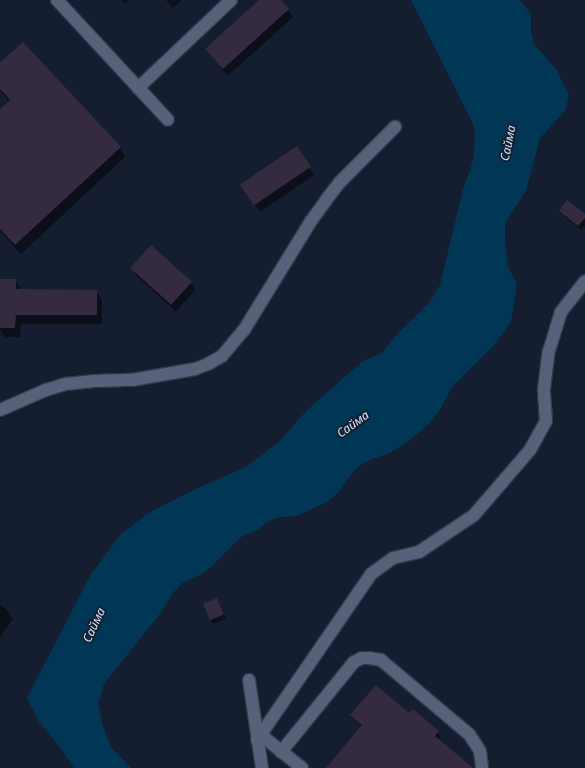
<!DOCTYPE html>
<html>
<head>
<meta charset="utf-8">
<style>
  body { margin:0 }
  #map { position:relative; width:585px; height:768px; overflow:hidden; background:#151d31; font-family:"Noto Sans",sans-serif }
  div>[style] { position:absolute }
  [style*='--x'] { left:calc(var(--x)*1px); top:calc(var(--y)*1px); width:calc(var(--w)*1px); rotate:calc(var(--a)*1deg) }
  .water>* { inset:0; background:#013754 }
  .shadow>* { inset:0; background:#0007 }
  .building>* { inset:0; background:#352b40; transform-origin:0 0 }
  .roads { filter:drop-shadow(1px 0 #353a4a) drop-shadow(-1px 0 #353a4a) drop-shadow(0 1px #353a4a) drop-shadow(0 -1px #353a4a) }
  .minor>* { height:12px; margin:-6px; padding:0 6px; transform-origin:6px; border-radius:6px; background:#576179 }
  span { translate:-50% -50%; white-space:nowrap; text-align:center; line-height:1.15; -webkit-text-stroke:3.5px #151d31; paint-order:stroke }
  .water-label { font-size:12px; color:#d6e6f3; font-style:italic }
</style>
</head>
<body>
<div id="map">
  <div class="water">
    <i style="clip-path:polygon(411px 0,520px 0,531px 14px,531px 31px,534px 44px,556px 69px,569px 95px,565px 111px,540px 138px,526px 191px,505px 223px,505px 241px,508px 267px,517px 284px,511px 322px,493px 346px,452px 387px,440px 410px,430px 423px,410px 440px,390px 453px,369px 460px,359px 466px,350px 476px,338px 493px,327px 502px,297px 516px,280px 517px,267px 522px,258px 530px,241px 537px,213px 565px,202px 574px,182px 583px,172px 594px,162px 611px,104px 684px,98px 703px,103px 726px,111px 747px,131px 768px,74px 768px,59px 746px,39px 722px,27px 698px,90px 576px,120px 535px,148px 513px,200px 487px,246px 467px,279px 442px,306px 411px,363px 361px,382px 353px,397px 334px,428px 304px,440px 285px,463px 189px,470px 170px,474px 155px,475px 132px,473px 124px)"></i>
  </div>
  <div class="shadow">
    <i style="clip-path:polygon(121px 0,129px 0,125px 4px)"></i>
    <i style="clip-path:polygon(166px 0,182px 0,173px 8px)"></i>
    <i style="clip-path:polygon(260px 0,280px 0,293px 17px,228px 76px,206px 49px)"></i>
    <i style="clip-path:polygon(0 64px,120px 147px,125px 157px,21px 254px,0 231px,0 110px,10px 102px,0 91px)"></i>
    <i style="clip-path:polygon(297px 148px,314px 175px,260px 212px,246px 192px)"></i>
    <i style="clip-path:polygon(560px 211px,585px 216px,585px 226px,581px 230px,563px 215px)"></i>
    <i style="clip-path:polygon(151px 246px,191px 283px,195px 290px,176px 312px,136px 275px,132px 268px)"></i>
    <i style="clip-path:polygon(0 280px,15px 280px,21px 289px,96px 291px,102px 300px,102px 324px,21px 324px,20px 337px,5px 337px,0 329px)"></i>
    <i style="clip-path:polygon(217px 599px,226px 619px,213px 624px,211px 620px)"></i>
    <i style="clip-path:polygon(0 604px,7px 610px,13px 619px,0 637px)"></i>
    <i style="clip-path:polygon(352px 715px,409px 715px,438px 732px,441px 736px,438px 740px,470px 768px,330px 768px,363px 727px)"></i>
  </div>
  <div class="building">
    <i style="clip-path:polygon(259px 0,281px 0,289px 9px,223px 69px,205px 49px)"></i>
    <i style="clip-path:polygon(23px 42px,121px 147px,15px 245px,0 229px,0 109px,10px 100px,0 89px,0 63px)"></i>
    <i style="left:297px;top:146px;width:25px;height:69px;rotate:56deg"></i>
    <i style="clip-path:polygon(567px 200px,585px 214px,585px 218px,578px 226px,559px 211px)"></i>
    <i style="left:151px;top:245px;width:55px;height:31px;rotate:42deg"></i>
    <i style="clip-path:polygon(0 279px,16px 279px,16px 289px,97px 290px,97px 315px,16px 315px,15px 328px,0 328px)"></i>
    <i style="left:217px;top:598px;width:18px;height:15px;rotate:68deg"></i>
    <i style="clip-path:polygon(376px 685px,409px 713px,413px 709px,439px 731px,435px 736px,473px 768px,326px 768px,362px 725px,350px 715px)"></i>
  </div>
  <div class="roads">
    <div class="minor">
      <i style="--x:57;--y:0;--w:163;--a:47.2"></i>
      <i style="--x:138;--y:88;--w:128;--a:-43.4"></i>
      <i style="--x:0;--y:410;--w:50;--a:-23.5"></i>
      <i style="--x:46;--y:390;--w:21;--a:-17"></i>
      <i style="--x:66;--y:384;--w:28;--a:-6"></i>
      <i style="--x:94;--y:381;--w:38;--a:-2"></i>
      <i style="--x:132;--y:380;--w:64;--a:-9.9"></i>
      <i style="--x:195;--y:369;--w:14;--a:-21"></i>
      <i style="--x:208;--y:364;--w:16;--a:-30"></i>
      <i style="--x:222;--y:356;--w:34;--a:-50"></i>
      <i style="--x:244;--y:330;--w:128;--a:-58.4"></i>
      <i style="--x:311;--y:221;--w:26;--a:-54"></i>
      <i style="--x:326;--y:200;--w:23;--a:-52"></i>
      <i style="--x:340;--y:182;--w:78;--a:-45"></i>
      <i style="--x:249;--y:680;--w:89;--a:81.6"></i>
      <i style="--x:261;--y:735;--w:53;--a:38.8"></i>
      <i style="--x:257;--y:740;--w:201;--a:-55.5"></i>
      <i style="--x:371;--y:574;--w:27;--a:-36"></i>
      <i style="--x:393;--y:558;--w:27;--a:-13"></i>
      <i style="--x:419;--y:552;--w:66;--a:-33.9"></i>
      <i style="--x:474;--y:515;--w:86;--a:-49.3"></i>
      <i style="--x:530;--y:450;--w:33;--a:-61"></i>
      <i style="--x:546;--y:421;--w:32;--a:-94"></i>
      <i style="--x:544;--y:389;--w:38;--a:-83"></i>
      <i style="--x:549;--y:351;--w:41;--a:-72.9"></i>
      <i style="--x:561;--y:312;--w:39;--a:-52"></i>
      <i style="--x:281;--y:752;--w:116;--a:-51"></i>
      <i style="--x:354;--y:662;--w:9;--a:-27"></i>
      <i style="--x:362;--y:658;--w:7;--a:0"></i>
      <i style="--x:369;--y:658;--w:12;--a:9"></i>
      <i style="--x:381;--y:660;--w:115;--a:40.1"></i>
      <i style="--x:469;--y:734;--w:20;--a:57"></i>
      <i style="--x:480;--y:751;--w:17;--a:83"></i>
    </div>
  </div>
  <div class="water-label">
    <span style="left:508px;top:143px;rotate:-79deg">Сайма</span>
    <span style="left:353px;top:424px;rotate:-36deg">Сайма</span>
    <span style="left:94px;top:625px;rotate:-65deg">Сайма</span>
  </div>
</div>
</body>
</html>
